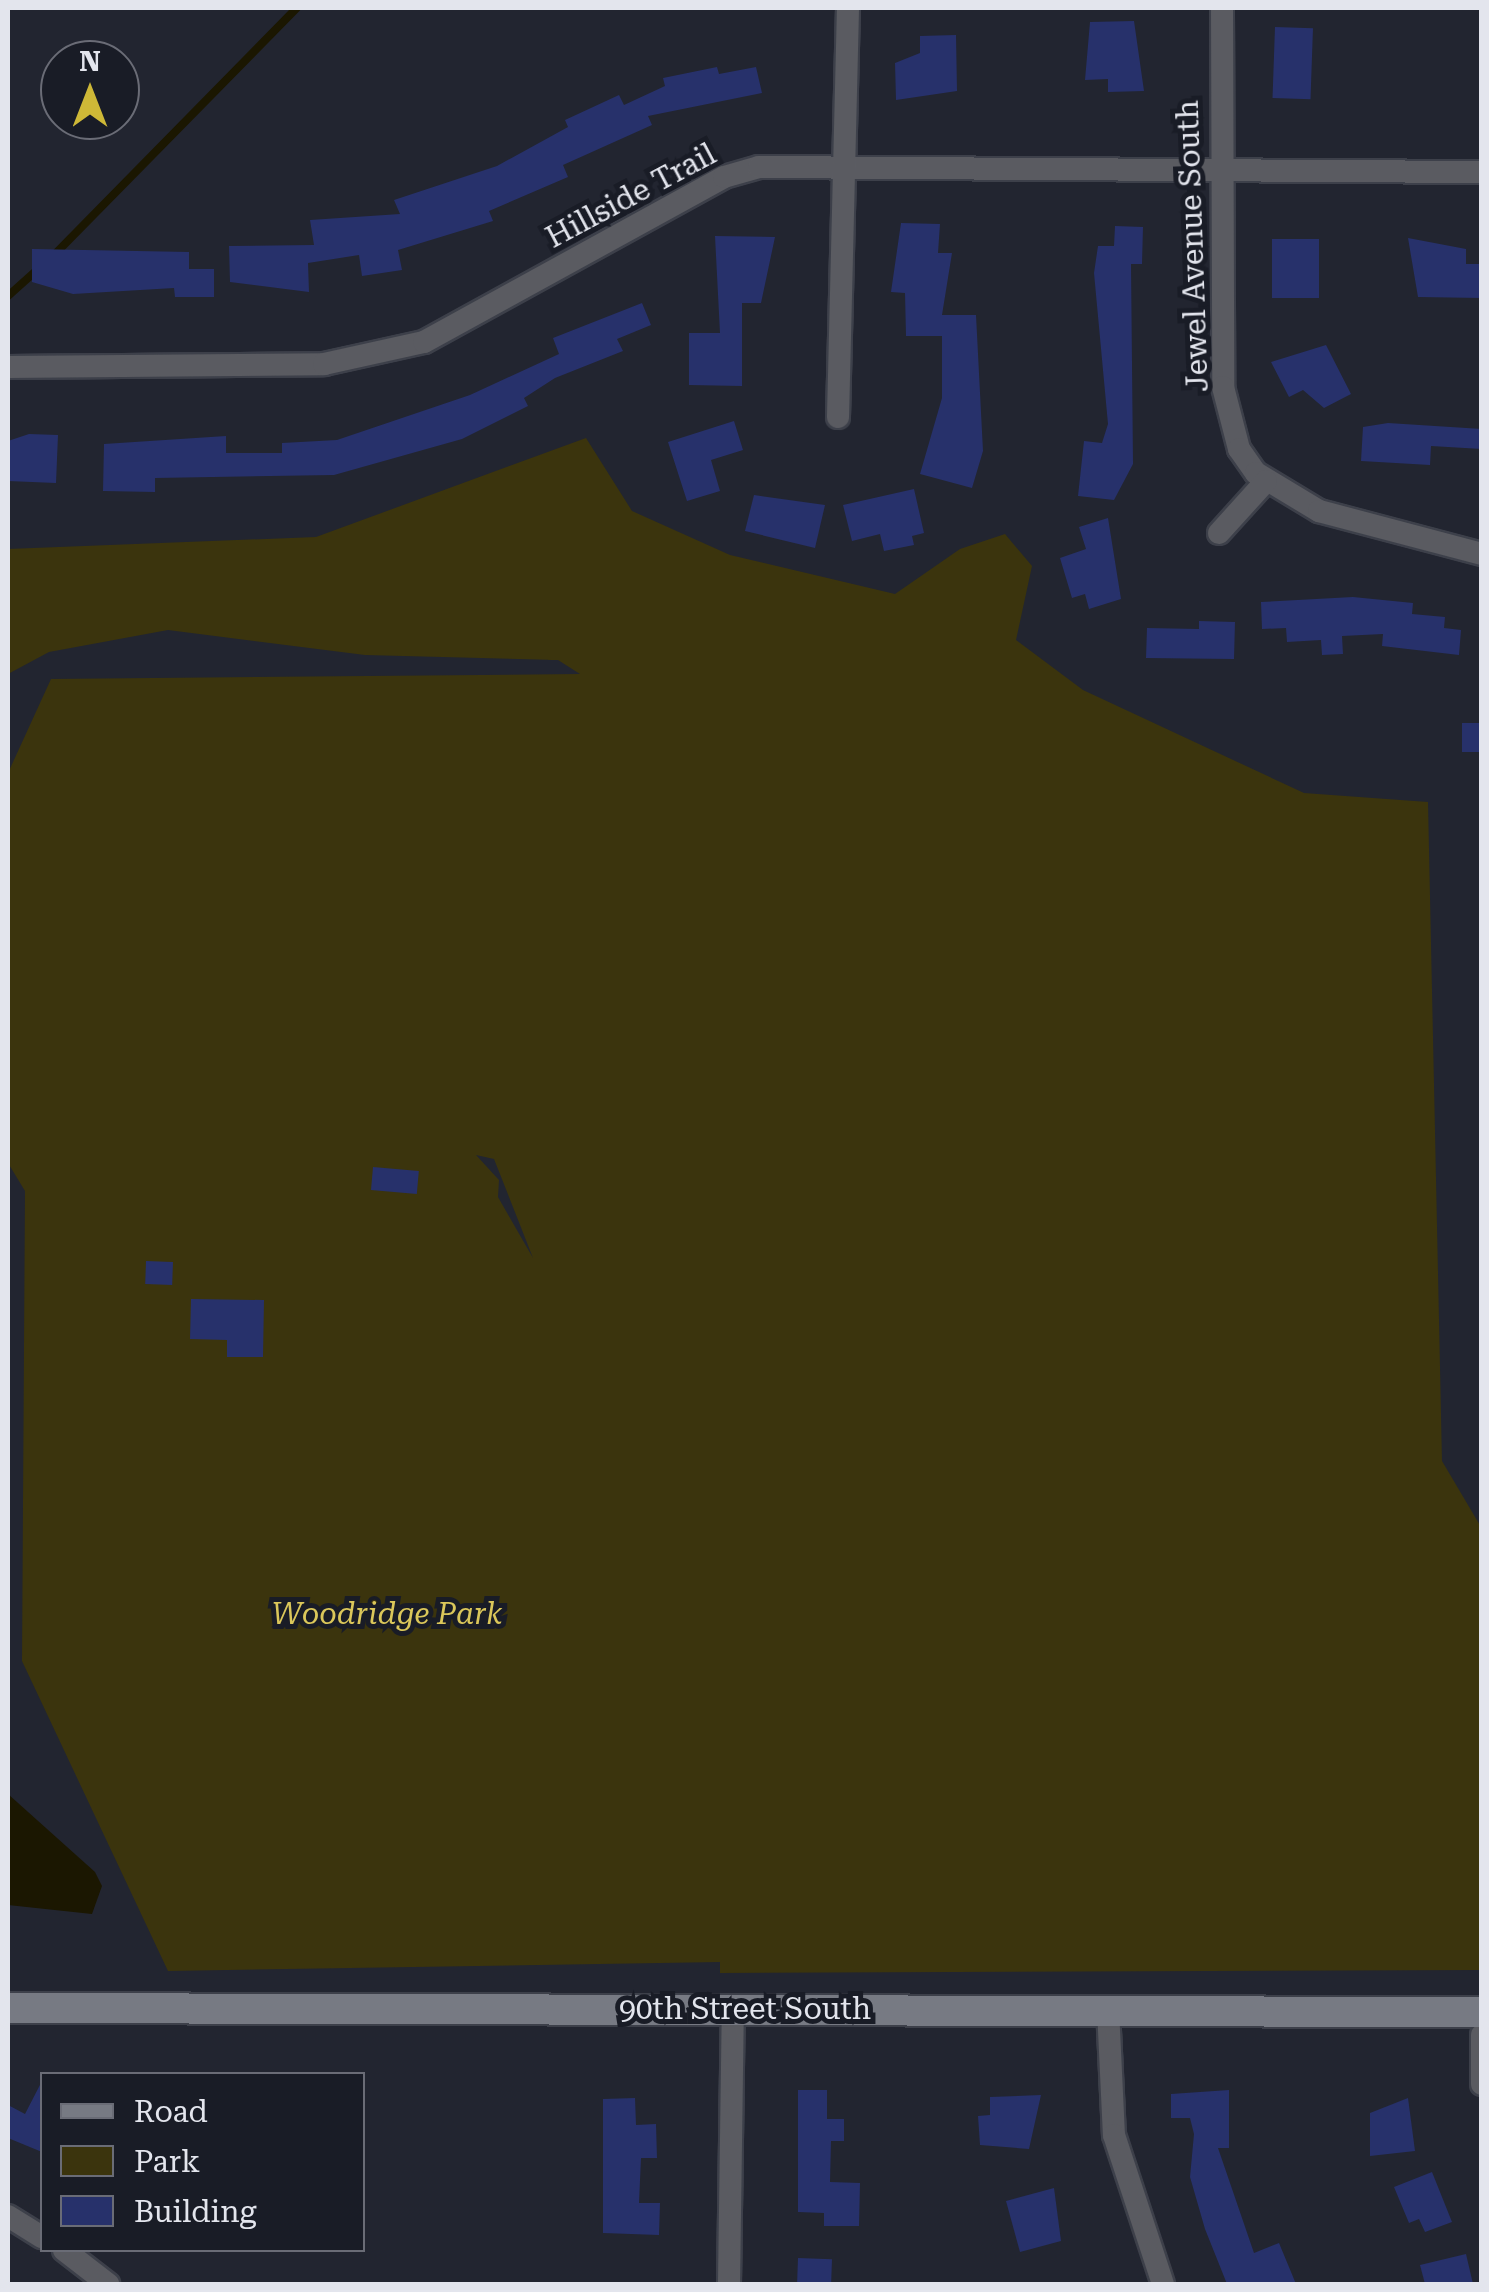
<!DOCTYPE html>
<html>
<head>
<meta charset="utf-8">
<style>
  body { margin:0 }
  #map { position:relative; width:1489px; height:2292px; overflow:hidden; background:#222530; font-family:"Roboto Serif",serif }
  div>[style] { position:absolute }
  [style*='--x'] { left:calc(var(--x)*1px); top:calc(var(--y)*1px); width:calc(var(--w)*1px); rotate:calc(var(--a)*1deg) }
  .green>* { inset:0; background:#3b340d }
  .water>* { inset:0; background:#1b1701 }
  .stream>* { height:8px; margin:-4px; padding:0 4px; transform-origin:4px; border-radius:4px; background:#1b1701 }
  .building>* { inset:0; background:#27316b; transform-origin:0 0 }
  .roads { filter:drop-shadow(2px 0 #3d404a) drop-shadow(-2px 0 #3d404a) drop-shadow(0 2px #3d404a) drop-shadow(0 -2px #3d404a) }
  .street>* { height:22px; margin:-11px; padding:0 11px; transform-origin:11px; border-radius:11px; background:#5a5b61 }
  .secondary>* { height:30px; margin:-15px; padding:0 15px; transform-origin:15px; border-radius:15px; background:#777a83 }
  span { translate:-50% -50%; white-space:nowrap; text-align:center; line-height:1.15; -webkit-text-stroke:10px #191c26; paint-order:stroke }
  .street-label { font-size:30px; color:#e3e5ed }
  .park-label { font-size:30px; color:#dbc75a; font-style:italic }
  .frame { position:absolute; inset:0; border:10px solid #e3e5ed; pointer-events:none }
  .legend { position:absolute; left:40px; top:2072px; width:325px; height:180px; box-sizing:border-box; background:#191c26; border:2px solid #6a6c76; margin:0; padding:12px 18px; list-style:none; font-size:30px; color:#e3e5ed }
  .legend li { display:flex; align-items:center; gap:20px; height:50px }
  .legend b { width:50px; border:2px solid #6a6c76 }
  .north { position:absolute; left:40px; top:40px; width:100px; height:100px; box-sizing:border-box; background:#191c26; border:2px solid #6a6c76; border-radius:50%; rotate:0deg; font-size:28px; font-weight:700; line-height:40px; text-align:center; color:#e3e5ed }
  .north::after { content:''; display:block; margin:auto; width:35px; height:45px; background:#ceb837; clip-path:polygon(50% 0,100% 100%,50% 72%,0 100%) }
</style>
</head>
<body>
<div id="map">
  <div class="green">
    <i style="clip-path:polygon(evenodd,586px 438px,632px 511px,730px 555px,895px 594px,960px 549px,1005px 534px,1032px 566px,1016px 640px,1083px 690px,1304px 793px,1428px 802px,1442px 1461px,1481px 1527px,1481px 1970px,720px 1973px,720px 1962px,168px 1971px,22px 1661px,25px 1191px,8px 1163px,8px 773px,51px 679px,580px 674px,558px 660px,365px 655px,168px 630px,49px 652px,8px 674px,8px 549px,316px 537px,586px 438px,476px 1155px,494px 1159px,533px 1258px,498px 1197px,499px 1180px,476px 1155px)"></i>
  </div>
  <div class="water">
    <i style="clip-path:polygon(8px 1794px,95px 1872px,102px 1886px,92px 1914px,8px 1905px)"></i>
  </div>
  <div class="stream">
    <i style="--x:55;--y:254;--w:345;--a:-45.5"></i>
    <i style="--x:8;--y:296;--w:39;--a:-42"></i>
  </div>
  <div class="building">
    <i style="clip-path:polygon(1134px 21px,1144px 91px,1108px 92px,1108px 79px,1085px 80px,1090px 22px)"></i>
    <i style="left:1275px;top:27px;width:38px;height:71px;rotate:2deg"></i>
    <i style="clip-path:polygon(956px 35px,957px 91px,896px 100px,895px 63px,920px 53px,920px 36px)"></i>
    <i style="clip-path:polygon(717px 67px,719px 74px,756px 67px,762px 93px,648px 116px,652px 125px,563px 165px,568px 177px,489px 211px,493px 221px,398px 250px,402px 270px,362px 276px,359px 255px,308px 263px,309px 292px,230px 282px,229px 246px,314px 245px,310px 220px,400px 214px,394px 200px,497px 166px,568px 127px,565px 120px,619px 95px,624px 105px,665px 86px,663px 78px)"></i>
    <i style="clip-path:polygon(901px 223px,940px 224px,938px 253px,952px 253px,942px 315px,976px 315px,983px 451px,972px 488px,920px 474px,942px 398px,942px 336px,906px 336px,905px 293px,891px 292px)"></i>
    <i style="clip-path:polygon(1115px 226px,1143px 227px,1142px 264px,1131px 264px,1133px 464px,1114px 500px,1078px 496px,1084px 441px,1102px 443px,1108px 424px,1094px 273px,1098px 246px,1114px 246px)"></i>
    <i style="clip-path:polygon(715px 236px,775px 237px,761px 303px,742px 303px,742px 386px,689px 385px,689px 333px,720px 333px)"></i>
    <i style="clip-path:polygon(1408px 238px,1466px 249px,1466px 264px,1482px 264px,1482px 298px,1418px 297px)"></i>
    <i style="left:1272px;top:239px;width:47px;height:59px"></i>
    <i style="clip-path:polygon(32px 249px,189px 252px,189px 269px,214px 269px,214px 297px,175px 297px,174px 288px,73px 294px,32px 282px)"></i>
    <i style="clip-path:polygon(642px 303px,651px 325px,617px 339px,623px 351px,555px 378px,524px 398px,528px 406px,462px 439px,334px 475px,155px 478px,155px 492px,103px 491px,104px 444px,226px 436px,226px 453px,282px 453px,282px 443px,337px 440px,470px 395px,559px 354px,553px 338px)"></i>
    <i style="clip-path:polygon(1326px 345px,1351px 394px,1324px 408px,1303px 390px,1289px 397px,1271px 362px)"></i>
    <i style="clip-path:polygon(734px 421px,743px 450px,711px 460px,720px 491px,687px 501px,668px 442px)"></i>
    <i style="clip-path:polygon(1388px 423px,1482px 429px,1482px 449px,1431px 446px,1430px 465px,1361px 461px,1363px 427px)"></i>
    <i style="clip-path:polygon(29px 434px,58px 435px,56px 483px,8px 481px,8px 441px)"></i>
    <i style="clip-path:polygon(914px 489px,924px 533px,912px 536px,914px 545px,884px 551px,880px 534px,852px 541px,843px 505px)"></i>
    <i style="clip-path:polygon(754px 495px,825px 505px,815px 548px,745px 531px)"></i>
    <i style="clip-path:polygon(1108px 518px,1121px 599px,1089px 609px,1085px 594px,1072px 598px,1060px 558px,1086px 549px,1079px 527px)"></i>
    <i style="clip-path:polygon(1353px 597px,1413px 603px,1412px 614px,1445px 617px,1444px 628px,1461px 630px,1459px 655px,1382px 646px,1383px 634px,1342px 636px,1343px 654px,1322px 655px,1321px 640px,1287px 642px,1286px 628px,1262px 629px,1261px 602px)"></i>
    <i style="clip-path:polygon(1199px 621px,1235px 622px,1234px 659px,1146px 658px,1147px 628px,1199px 629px)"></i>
    <i style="left:1462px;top:723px;width:20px;height:29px"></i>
    <i style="left:373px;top:1167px;width:46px;height:23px;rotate:5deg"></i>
    <i style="left:146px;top:1261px;width:27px;height:23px;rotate:2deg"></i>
    <i style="clip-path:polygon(191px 1299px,264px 1300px,263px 1357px,227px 1357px,227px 1340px,190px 1339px)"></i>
    <i style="clip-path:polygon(42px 2081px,42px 2152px,8px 2138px,8px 2105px,25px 2114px)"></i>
    <i style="clip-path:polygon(798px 2090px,827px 2090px,827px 2119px,844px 2119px,844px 2141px,831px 2141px,830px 2182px,860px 2183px,859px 2226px,824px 2226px,824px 2213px,798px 2212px)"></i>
    <i style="clip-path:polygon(1229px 2090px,1229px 2148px,1218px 2148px,1254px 2253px,1279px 2243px,1296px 2284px,1227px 2284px,1205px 2229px,1190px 2177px,1194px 2134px,1190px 2118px,1171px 2118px,1171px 2094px)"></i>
    <i style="clip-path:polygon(1041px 2095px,1029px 2149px,980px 2145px,978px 2116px,990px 2115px,990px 2097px)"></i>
    <i style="clip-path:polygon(635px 2098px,636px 2125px,656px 2124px,657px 2158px,641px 2158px,639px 2203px,660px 2203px,659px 2235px,603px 2233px,603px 2099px)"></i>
    <i style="clip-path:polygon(1408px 2098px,1415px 2151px,1370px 2156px,1370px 2113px)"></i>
    <i style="clip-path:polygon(1432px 2172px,1452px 2222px,1425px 2232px,1419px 2219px,1409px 2223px,1394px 2187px)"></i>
    <i style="clip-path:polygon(1054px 2188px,1061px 2241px,1020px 2252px,1006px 2201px)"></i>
    <i style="clip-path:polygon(1466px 2254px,1473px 2284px,1425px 2284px,1420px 2265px)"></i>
    <i style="left:798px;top:2258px;width:34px;height:26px;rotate:2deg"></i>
  </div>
  <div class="roads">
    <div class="street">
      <i style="--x:1222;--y:8;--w:379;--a:89.8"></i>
      <i style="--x:1223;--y:387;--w:64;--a:75.5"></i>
      <i style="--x:1239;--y:449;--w:29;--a:55"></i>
      <i style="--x:1256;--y:473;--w:74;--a:31.1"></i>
      <i style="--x:1319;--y:511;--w:169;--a:14.8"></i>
      <i style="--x:8;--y:367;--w:316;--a:-0.5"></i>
      <i style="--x:324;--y:364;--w:102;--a:-12.4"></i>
      <i style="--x:424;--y:342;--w:342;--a:-28.8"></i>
      <i style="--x:724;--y:177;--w:36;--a:-16"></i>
      <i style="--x:759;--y:167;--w:723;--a:0.4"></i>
      <i style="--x:838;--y:417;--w:409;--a:-88.6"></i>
      <i style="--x:1219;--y:533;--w:70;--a:-47.9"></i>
      <i style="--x:1108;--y:2009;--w:126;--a:87.3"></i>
      <i style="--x:1114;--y:2135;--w:157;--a:71.8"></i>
      <i style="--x:1482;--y:2035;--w:49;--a:90"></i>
      <i style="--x:8;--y:2216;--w:40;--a:32"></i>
      <i style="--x:64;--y:2250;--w:56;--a:37.7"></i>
      <i style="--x:729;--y:2284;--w:275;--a:-89.2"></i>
    </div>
    <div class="secondary">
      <i style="--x:8;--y:2008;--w:1474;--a:0.16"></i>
    </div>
  </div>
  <div class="street-label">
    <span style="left:631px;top:196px;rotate:-28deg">Hillside Trail</span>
    <span style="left:1193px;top:246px;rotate:-92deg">Jewel Avenue South</span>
    <span style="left:745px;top:2009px">90th Street South</span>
  </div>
  <div class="park-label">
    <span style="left:387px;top:1614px">Woodridge Park</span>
  </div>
  <div class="frame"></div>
  <ul class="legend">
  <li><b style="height:12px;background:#777a83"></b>Road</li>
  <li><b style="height:28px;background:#3b340d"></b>Park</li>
  <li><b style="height:28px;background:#27316b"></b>Building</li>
  </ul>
  <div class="north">N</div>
</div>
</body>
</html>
